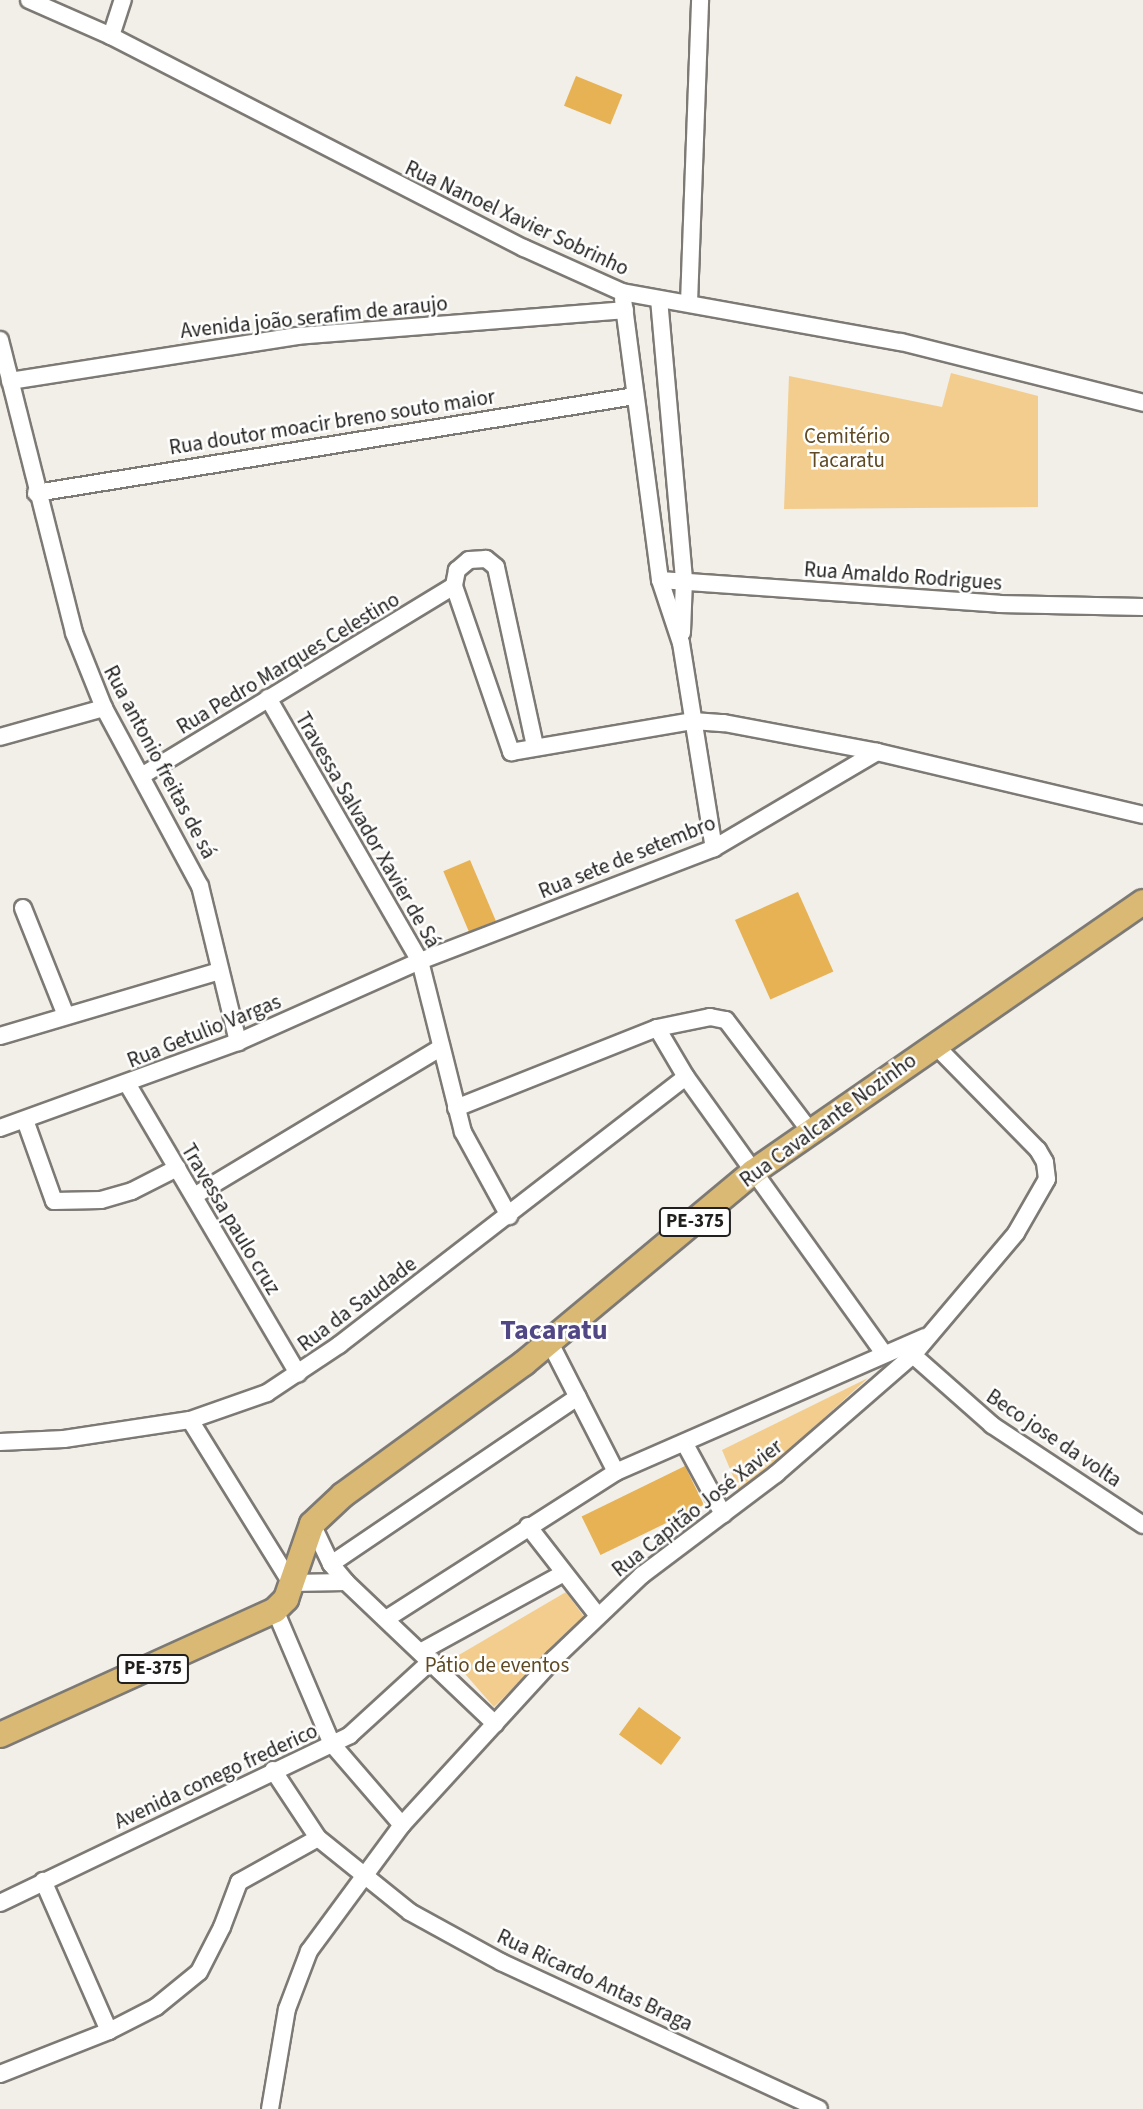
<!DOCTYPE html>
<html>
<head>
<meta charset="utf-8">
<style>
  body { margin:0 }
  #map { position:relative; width:1143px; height:2109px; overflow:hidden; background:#f2eee8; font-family:"Source Sans 3",sans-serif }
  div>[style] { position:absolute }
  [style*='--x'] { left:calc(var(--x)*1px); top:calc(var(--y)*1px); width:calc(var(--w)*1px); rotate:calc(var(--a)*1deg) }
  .green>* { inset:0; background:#f3cd8d }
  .building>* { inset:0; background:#e6b253; transform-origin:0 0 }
  .roads { filter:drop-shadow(2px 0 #7d7974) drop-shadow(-2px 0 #7d7974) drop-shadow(0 2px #7d7974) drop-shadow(0 -2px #7d7974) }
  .minor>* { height:16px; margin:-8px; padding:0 8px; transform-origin:8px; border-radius:8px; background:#fff }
  .primary>* { height:24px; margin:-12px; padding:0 12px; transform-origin:12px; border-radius:12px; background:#d9b973 }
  span { translate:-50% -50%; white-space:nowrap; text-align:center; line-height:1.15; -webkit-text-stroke:5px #fff; paint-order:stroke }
  .shield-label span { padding:2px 5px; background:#fff; border:2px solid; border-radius:5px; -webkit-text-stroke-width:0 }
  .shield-label { font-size:19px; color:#21201e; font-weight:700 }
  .street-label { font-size:21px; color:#21201e }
  .park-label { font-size:21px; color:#604a23 }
  .district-label { font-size:28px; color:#524785; font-weight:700 }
</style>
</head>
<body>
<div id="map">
  <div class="green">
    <i style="clip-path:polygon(951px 373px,1038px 396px,1038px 507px,784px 509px,789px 376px,942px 407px)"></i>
    <i style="clip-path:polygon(868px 1378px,780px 1458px,741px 1495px,722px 1450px)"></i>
    <i style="clip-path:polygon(566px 1592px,585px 1618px,494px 1707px,452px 1659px)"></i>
  </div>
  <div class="building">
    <i style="left:576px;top:76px;width:50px;height:32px;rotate:22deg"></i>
    <i style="left:470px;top:860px;width:66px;height:29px;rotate:67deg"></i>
    <i style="left:798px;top:892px;width:87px;height:69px;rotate:66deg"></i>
    <i style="left:685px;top:1466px;width:43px;height:115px;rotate:64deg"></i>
    <i style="left:639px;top:1707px;width:52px;height:34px;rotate:36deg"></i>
  </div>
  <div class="roads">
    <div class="minor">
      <i style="--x:29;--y:0;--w:90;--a:23.7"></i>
      <i style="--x:111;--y:36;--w:464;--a:27.2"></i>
      <i style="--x:524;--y:248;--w:107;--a:24.2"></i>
      <i style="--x:622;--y:292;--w:283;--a:10.2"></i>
      <i style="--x:901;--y:342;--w:250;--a:14.1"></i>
      <i style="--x:111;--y:36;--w:38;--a:-72"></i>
      <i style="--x:623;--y:299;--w:283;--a:82.5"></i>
      <i style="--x:660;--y:580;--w:66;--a:71.6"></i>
      <i style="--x:681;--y:643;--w:208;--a:80.9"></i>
      <i style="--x:659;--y:299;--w:282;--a:84.9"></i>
      <i style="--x:684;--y:580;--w:53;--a:92.2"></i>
      <i style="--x:689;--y:303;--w:303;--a:-87.9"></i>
      <i style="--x:0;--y:340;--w:302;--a:75.8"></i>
      <i style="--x:74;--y:633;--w:81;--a:68.2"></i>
      <i style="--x:104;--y:708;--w:202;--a:61.7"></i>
      <i style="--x:200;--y:886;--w:161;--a:76.3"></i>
      <i style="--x:10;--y:381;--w:291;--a:-8.9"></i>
      <i style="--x:297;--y:336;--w:329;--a:-4.5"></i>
      <i style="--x:36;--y:493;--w:607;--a:-9.2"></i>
      <i style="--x:660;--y:580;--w:340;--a:4"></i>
      <i style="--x:999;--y:604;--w:144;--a:1.2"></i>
      <i style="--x:268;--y:698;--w:304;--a:60"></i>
      <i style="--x:420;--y:961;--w:176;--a:75.9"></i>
      <i style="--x:463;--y:1132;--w:96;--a:61.3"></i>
      <i style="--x:0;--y:737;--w:108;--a:-15.6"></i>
      <i style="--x:535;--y:746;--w:183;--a:-102.3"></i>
      <i style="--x:496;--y:567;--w:13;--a:-141"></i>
      <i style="--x:486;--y:559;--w:17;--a:177"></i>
      <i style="--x:469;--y:560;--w:16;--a:140"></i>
      <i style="--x:457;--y:570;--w:16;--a:101"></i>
      <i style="--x:454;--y:586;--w:176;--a:71"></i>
      <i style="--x:511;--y:752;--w:185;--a:-9.7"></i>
      <i style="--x:693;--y:721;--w:31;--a:4"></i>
      <i style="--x:724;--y:723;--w:156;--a:10.7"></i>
      <i style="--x:877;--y:752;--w:273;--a:13.3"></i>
      <i style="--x:143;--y:775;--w:364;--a:-31.3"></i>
      <i style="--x:23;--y:908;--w:113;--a:68.2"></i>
      <i style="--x:657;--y:1028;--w:54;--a:-11.7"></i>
      <i style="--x:710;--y:1017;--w:16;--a:11"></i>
      <i style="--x:726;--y:1020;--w:139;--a:52.9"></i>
      <i style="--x:0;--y:1036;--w:229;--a:-16.5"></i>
      <i style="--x:128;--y:1085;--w:335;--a:59.5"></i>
      <i style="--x:456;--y:1108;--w:216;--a:-21.7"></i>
      <i style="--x:657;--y:1028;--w:57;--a:59.4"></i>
      <i style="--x:686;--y:1077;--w:340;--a:54.4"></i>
      <i style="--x:25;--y:1120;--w:86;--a:70.3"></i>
      <i style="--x:54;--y:1201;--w:47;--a:-1.2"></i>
      <i style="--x:101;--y:1200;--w:32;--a:-16"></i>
      <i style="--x:132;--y:1191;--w:51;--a:-27.1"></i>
      <i style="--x:0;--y:1128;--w:253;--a:-19.9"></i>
      <i style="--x:238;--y:1042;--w:199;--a:-24"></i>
      <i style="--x:420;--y:961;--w:315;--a:-21"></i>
      <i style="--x:714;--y:848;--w:189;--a:-30.5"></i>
      <i style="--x:194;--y:1196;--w:287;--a:-31"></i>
      <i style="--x:549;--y:1341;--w:147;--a:62.9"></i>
      <i style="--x:913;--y:1355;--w:106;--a:41.5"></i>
      <i style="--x:992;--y:1425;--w:181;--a:33.5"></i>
      <i style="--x:190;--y:1420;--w:192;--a:58.2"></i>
      <i style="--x:291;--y:1583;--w:55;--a:-1"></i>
      <i style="--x:0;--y:1442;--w:64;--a:-2.7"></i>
      <i style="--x:64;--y:1439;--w:127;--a:-8.6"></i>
      <i style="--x:190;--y:1420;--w:82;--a:-19.3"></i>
      <i style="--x:267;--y:1393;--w:87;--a:-33.7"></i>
      <i style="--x:339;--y:1345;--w:438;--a:-37.7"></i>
      <i style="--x:685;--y:1444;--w:80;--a:61.5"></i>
      <i style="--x:312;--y:1524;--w:44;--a:64.6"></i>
      <i style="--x:331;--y:1564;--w:23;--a:50"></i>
      <i style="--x:346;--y:1582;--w:206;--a:43.6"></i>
      <i style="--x:528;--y:1526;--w:114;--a:52.1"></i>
      <i style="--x:331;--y:1564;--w:298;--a:-34.1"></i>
      <i style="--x:275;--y:1610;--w:146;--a:67"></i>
      <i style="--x:332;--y:1744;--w:107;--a:49.2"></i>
      <i style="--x:386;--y:1619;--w:273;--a:-32.6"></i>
      <i style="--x:616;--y:1472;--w:337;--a:-23.6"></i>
      <i style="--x:422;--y:1651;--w:162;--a:-28.8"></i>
      <i style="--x:273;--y:1770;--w:82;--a:56.5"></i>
      <i style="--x:0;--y:1903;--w:388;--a:-25.6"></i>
      <i style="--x:350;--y:1735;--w:111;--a:-42.4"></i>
      <i style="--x:109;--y:2031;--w:53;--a:-27.1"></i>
      <i style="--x:156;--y:2007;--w:55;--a:-39.1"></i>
      <i style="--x:199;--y:1972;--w:51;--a:-62.9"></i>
      <i style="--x:222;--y:1927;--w:48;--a:-69.3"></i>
      <i style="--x:239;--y:1882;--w:90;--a:-29.1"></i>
      <i style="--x:318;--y:1838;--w:118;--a:38.8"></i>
      <i style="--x:410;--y:1912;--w:104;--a:28.8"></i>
      <i style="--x:501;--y:1962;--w:350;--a:24.8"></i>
      <i style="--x:0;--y:2074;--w:117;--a:-21.5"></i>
      <i style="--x:109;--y:2031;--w:164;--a:-113.7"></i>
      <i style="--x:270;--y:2109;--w:101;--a:-80.4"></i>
      <i style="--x:287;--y:2009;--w:62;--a:-69.2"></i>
      <i style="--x:309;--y:1951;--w:157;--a:-53.6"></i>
      <i style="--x:402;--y:1825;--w:225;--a:-47.5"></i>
      <i style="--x:554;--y:1659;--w:122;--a:-43.7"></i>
      <i style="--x:642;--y:1575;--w:168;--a:-37"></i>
      <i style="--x:776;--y:1474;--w:181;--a:-41"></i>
      <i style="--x:913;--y:1355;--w:160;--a:-49.8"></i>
      <i style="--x:1016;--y:1233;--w:62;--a:-60.1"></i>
      <i style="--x:1047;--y:1179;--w:17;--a:-97"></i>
      <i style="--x:1045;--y:1162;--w:14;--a:-120"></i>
      <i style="--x:1038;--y:1150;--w:148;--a:-134.5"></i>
    </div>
    <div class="primary">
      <i style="--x:0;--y:1735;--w:302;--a:-24.4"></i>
      <i style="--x:275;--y:1610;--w:16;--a:-45"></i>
      <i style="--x:286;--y:1599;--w:79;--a:-70.9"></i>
      <i style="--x:312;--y:1524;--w:42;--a:-43.1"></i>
      <i style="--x:343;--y:1495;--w:224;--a:-36.1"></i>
      <i style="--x:524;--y:1363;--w:298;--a:-39.8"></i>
      <i style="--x:753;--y:1172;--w:474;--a:-34.7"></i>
    </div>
  </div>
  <div class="shield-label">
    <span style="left:695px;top:1222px">PE-375</span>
    <span style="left:153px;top:1669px">PE-375</span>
  </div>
  <div class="street-label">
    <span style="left:517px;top:218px;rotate:25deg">Rua Nanoel Xavier Sobrinho</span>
    <span style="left:314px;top:317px;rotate:-6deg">Avenida joão serafim de araujo</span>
    <span style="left:332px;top:422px;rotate:-9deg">Rua doutor moacir breno souto maior</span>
    <span style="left:903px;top:576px;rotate:4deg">Rua Amaldo Rodrigues</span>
    <span style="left:288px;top:663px;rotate:-31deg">Rua Pedro Marques Celestino</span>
    <span style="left:160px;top:762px;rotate:62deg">Rua antonio freitas de sá</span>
    <span style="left:368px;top:830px;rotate:60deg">Travessa Salvador Xavier de Sá</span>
    <span style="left:627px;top:857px;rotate:-22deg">Rua sete de setembro</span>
    <span style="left:204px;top:1031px;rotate:-22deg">Rua Getulio Vargas</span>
    <span style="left:828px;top:1120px;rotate:-36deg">Rua Cavalcante Nozinho</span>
    <span style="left:231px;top:1219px;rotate:59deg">Travessa paulo cruz</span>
    <span style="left:357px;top:1304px;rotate:-37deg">Rua da Saudade</span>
    <span style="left:1054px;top:1438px;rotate:34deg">Beco jose da volta</span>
    <span style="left:697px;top:1508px;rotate:-38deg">Rua Capitão José Xavier</span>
    <span style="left:216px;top:1776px;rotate:-25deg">Avenida conego frederico</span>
    <span style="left:595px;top:1980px;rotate:25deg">Rua Ricardo Antas Braga</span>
  </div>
  <div class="park-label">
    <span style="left:847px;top:448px">Cemitério<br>Tacaratu</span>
    <span style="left:497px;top:1665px">Pátio de eventos</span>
  </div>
  <div class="district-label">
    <span style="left:554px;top:1330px">Tacaratu</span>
  </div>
</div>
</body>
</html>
